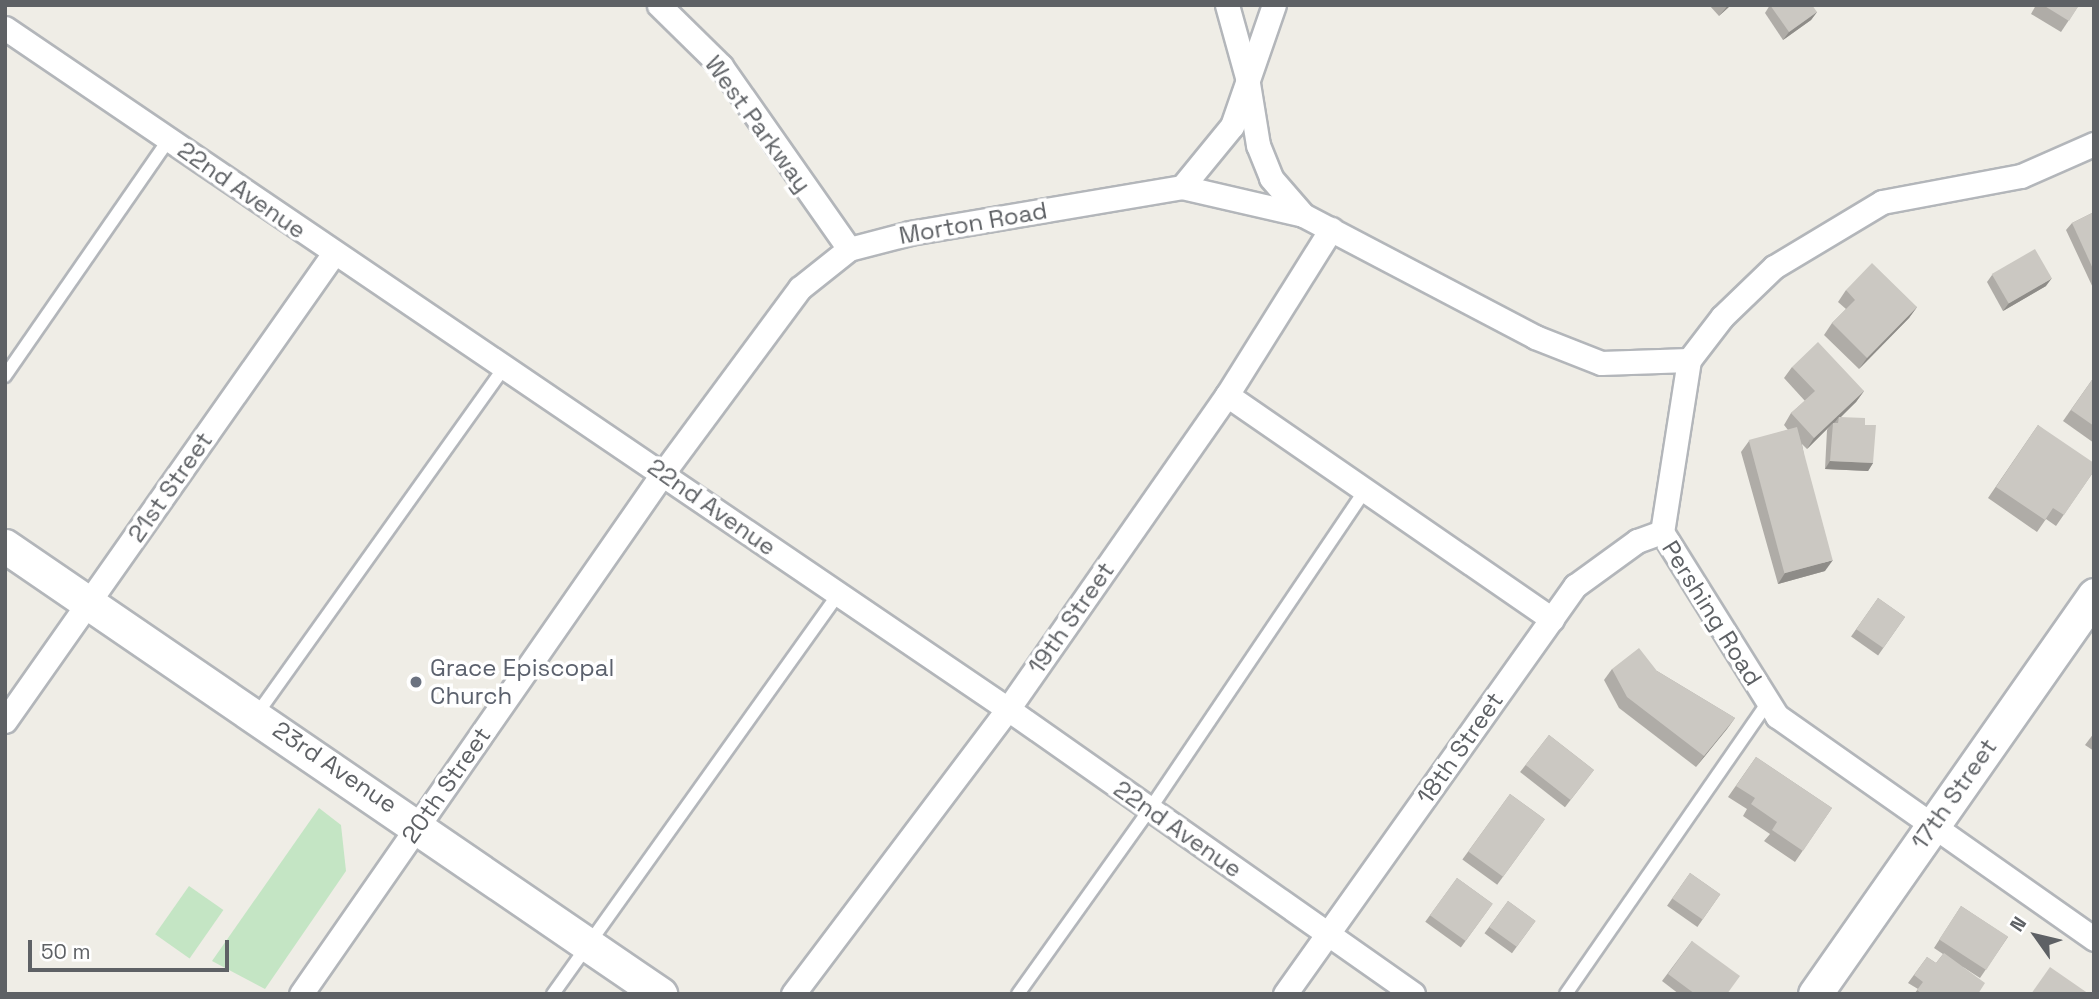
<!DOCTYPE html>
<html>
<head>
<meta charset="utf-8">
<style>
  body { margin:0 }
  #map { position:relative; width:2099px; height:999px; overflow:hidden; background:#efede6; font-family:"Space Grotesk",sans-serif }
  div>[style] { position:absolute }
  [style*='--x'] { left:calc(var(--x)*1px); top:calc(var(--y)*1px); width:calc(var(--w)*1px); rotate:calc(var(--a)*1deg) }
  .green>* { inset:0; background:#c4e5c4; transform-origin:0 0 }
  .roads { filter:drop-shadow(2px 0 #b3b6ba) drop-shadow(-2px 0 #b3b6ba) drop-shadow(0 2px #b3b6ba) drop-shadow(0 -2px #b3b6ba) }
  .lane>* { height:12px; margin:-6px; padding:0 6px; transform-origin:6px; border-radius:6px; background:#fff }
  .street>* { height:23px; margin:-11.5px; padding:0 11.5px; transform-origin:11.5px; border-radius:11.5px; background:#fff }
  .secondary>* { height:33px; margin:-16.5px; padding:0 16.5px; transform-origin:16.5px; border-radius:16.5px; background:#fff }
  .wall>* { inset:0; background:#afaca7; transform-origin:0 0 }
  .shaded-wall>* { inset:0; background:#8e8c88 }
  .building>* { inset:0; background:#cbc8c2; transform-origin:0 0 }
  .dots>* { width:19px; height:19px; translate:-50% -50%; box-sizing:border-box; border:4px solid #fff; border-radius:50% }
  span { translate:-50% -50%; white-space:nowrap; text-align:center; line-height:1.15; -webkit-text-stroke:7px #fff; paint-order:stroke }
  .street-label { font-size:24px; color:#5e6165 }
  .worship-label { font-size:24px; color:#5b616d }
  .left { translate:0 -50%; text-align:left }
  .frame { position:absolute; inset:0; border:7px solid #5e6165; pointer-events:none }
  .north { position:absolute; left:2001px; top:901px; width:70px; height:70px; -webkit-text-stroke:5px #fff; paint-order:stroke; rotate:304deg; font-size:19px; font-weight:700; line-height:28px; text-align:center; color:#5e6165 }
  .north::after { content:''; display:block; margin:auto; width:24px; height:32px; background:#5e6165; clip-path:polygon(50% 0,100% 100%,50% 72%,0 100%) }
  .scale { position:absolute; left:28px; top:940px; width:201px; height:32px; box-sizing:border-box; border:4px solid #5e6165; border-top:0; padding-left:9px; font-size:21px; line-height:24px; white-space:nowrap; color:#5e6165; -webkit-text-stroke:5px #fff; paint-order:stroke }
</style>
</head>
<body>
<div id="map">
  <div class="green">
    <i style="clip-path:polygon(319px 808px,341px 825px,346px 871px,265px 989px,212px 961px)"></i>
    <i style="left:189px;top:886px;width:42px;height:59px;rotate:35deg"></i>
  </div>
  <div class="roads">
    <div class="lane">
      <i style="--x:5;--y:376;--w:288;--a:-55.3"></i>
      <i style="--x:257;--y:714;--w:425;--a:-54.5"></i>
      <i style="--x:553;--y:994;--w:490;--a:-54.5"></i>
      <i style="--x:1018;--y:994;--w:227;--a:-54.5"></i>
      <i style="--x:1150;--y:809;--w:382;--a:-56"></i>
      <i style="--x:1566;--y:994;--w:355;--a:-55.3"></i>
    </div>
    <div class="street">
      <i style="--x:659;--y:5;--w:87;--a:44.5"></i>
      <i style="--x:721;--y:66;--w:223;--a:55"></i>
      <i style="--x:1227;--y:5;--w:75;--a:74.5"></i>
      <i style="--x:1247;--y:77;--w:69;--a:80.8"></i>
      <i style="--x:1258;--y:145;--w:35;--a:68"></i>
      <i style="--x:1271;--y:178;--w:49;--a:49.1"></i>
      <i style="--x:5;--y:28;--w:1212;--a:34.18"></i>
      <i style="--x:1008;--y:709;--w:495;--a:35.1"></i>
      <i style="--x:1182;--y:187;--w:124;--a:13"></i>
      <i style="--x:1303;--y:215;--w:262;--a:27.7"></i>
      <i style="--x:1535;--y:337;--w:71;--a:21.5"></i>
      <i style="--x:1601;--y:363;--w:88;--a:-2"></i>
      <i style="--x:1689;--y:360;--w:174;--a:98.9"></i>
      <i style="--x:1662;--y:532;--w:217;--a:58"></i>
      <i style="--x:1777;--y:716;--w:388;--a:35.1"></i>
      <i style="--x:1689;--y:360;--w:54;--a:-52.5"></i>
      <i style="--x:1722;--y:317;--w:72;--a:-43.9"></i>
      <i style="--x:1774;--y:267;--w:126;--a:-31"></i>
      <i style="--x:1882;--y:202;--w:141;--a:-10.6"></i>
      <i style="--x:2021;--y:176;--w:80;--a:-23.7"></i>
      <i style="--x:1227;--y:395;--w:395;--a:34.6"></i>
      <i style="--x:5;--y:721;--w:572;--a:-54.89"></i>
      <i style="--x:301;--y:994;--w:634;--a:-55.21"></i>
      <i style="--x:663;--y:473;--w:230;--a:-53.5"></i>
      <i style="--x:800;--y:288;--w:63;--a:-38.5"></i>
      <i style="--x:849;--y:249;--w:63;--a:-14.7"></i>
      <i style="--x:910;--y:233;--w:276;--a:-9.6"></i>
      <i style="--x:1182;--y:187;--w:79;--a:-50.7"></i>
      <i style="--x:1232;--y:126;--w:128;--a:-70.9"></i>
      <i style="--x:793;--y:994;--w:357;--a:-53"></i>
      <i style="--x:1008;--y:709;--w:383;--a:-55.1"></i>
      <i style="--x:1227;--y:395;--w:196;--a:-57.9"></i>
      <i style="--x:1285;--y:994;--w:501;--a:-54.6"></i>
      <i style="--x:1575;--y:586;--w:77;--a:-36"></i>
      <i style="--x:1637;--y:541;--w:27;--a:-20"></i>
    </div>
    <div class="secondary">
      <i style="--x:5;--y:546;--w:794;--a:34.37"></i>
      <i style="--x:1815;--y:994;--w:487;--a:-55"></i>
    </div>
  </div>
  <div class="wall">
    <i style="clip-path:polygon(1709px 5px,1731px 5px,1719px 16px)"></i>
    <i style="clip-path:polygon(1770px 5px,1817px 12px,1811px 20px,1783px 40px,1765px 13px)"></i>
    <i style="clip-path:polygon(2036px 5px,2079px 5px,2061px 32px,2031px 14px)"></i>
    <i style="clip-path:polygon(2094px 212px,2094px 290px,2066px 230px,2072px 223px)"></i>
    <i style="clip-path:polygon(1992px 275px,2046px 286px,2003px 311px,1987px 282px)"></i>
    <i style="clip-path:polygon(1846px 290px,1917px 307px,1909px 318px,1859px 369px,1824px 335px,1832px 323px,1846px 309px,1838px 302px)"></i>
    <i style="clip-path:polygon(1792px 367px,1864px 391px,1856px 402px,1840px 417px,1865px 425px,1873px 463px,1868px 471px,1825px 469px,1827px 430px,1829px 427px,1807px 449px,1802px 444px,1825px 571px,1778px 584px,1741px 452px,1749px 441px,1788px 430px,1784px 425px,1791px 413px,1805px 401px,1784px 378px)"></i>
    <i style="clip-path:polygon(2094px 377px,2094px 443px,2063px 421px)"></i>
    <i style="clip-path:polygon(2038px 425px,2094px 471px,2056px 526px,2046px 519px,2037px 532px,1988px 498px)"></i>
    <i style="left:1878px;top:598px;width:33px;height:47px;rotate:35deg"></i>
    <i style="clip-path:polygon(1612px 669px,1657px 671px,1735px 718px,1696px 767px,1619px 708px,1604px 680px)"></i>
    <i style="clip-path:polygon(2094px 733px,2094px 751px,2085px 745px)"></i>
    <i style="left:1549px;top:735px;width:57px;height:47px;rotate:38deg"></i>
    <i style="clip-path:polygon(1756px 757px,1832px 808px,1795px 862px,1764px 841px,1770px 834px,1743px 816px,1747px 809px,1728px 797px)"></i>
    <i style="left:1510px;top:794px;width:43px;height:81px;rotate:36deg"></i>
    <i style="left:1690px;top:873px;width:37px;height:40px;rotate:35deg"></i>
    <i style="left:1457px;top:878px;width:44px;height:54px;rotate:36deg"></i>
    <i style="left:1508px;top:901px;width:34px;height:40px;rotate:36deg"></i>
    <i style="clip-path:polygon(1961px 906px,2008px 937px,1980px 978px,1963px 967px,1978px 994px,1914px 994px,1918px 989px,1908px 983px,1927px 957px,1936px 963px,1943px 954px,1934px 948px)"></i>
    <i style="clip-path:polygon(1692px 941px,1727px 994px,1679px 994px,1662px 981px)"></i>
  </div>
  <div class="shaded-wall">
    <i style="clip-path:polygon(1728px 5px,1731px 5px,1719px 16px,1725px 9px)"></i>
    <i style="clip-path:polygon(1817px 12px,1811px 20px,1783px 40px,1789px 32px)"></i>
    <i style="clip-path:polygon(2052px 278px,2046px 286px,2003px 311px,2009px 303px)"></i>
    <i style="clip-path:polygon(1917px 307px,1909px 318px,1859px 369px,1867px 358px)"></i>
    <i style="clip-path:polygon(1864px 391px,1856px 402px,1839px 419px,1839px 417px,1835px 422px,1832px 424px,1833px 423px,1807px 449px,1814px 438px)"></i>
    <i style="clip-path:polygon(1830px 461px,1873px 463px,1868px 471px,1825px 469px)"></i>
    <i style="clip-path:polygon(1833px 560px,1825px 571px,1778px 584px,1785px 573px)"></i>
    <i style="clip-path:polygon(1735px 718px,1727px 729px,1696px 767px,1704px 756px)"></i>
  </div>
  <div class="building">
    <i style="clip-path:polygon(1770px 5px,1812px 5px,1817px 12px,1789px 32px)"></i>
    <i style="clip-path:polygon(2043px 5px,2079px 5px,2069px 21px)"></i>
    <i style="clip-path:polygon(2094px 212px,2094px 271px,2072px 223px)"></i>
    <i style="left:2035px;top:249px;width:34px;height:50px;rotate:60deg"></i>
    <i style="clip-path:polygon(1872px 263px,1917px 307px,1867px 358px,1832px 323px,1855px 300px,1846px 290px)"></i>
    <i style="clip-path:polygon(1818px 342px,1864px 391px,1814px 438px,1791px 413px,1815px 391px,1792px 367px)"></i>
    <i style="clip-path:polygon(2094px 377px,2094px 426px,2071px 410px)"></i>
    <i style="clip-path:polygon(1839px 417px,1865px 418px,1865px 425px,1876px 425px,1873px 463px,1830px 461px,1833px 423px,1838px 423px)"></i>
    <i style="clip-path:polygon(2038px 425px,2094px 463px,2094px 471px,2064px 515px,2053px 508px,2045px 520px,1996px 487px)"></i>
    <i style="left:1797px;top:427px;width:138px;height:50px;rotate:75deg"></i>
    <i style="left:1878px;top:598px;width:33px;height:38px;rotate:35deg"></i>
    <i style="clip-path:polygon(1639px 648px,1657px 671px,1735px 718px,1704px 756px,1627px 697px,1612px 669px)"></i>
    <i style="left:1549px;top:735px;width:57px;height:38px;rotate:38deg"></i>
    <i style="clip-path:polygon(1756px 757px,1832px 808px,1803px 851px,1772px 830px,1777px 822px,1751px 804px,1755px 798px,1736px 786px)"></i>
    <i style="left:1510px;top:794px;width:43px;height:71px;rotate:36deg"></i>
    <i style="left:1690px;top:873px;width:37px;height:31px;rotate:35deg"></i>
    <i style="left:1457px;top:878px;width:44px;height:46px;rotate:36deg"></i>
    <i style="left:1508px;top:901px;width:34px;height:32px;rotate:36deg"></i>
    <i style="left:1961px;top:906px;width:56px;height:40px;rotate:33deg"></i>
    <i style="clip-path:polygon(1692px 941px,1740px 976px,1727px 994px,1695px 994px,1668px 974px)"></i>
    <i style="clip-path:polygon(1944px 953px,1985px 983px,1978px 994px,1922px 994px,1917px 990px,1923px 982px,1914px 975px,1927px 957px,1936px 963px)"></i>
    <i style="clip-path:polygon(2050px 967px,2089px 994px,2031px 994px)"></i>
  </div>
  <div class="dots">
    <i style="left:416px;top:682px;background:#6b7280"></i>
  </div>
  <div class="street-label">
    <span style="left:758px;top:124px;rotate:54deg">West Parkway</span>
    <span style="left:242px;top:190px;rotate:35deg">22nd Avenue</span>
    <span style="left:973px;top:223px;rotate:-10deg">Morton Road</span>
    <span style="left:170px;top:487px;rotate:-55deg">21st Street</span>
    <span style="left:712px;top:507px;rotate:35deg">22nd Avenue</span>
    <span style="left:1712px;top:613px;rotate:58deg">Pershing Road</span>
    <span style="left:1071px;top:618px;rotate:-55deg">19th Street</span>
    <span style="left:1460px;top:748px;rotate:-55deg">18th Street</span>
    <span style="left:335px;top:767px;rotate:34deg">23rd Avenue</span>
    <span style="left:446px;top:785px;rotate:-55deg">20th Street</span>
    <span style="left:1954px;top:794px;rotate:-55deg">17th Street</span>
    <span style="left:1178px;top:829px;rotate:35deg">22nd Avenue</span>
  </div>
  <div class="worship-label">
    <span class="left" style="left:430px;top:682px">Grace Episcopal<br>Church</span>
  </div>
  <div class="frame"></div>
  <div class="north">N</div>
  <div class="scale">50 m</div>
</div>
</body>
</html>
